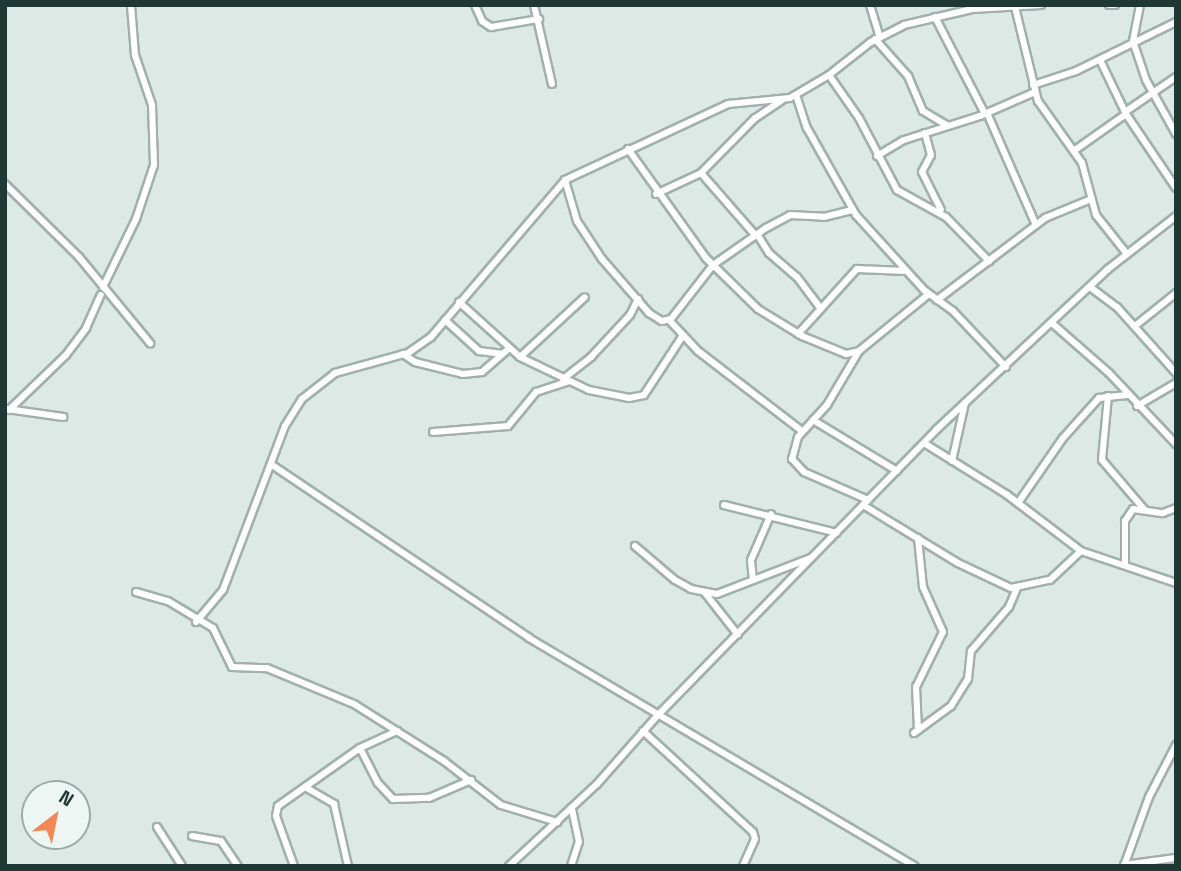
<!DOCTYPE html>
<html>
<head>
<meta charset="utf-8">
<style>
  body { margin:0 }
  #map { position:relative; width:1181px; height:871px; overflow:hidden; background:#dde9e5; font-family:"Space Grotesk",sans-serif }
  div>[style] { position:absolute }
  [style*='--x'] { left:calc(var(--x)*1px); top:calc(var(--y)*1px); width:calc(var(--w)*1px); rotate:calc(var(--a)*1deg) }
  .roads { filter:drop-shadow(2px 0 #a0b0ac) drop-shadow(-2px 0 #a0b0ac) drop-shadow(0 2px #a0b0ac) drop-shadow(0 -2px #a0b0ac) }
  .minor>* { height:6px; margin:-3px; padding:0 3px; transform-origin:3px; border-radius:3px; background:#fff }
  span { translate:-50% -50%; white-space:nowrap; text-align:center; line-height:1.15; -webkit-text-stroke:7px #eef6f3; paint-order:stroke }
  .frame { position:absolute; inset:0; border:7px solid #1f3834; pointer-events:none }
  .north { position:absolute; left:21px; top:780px; width:70px; height:70px; box-sizing:border-box; background:#eef6f3; border:2px solid #9baaa7; border-radius:50%; rotate:32deg; font-size:19px; font-weight:700; line-height:28px; text-align:center; color:#1f3834 }
  .north::after { content:''; display:block; margin:auto; width:24px; height:32px; background:#f18754; clip-path:polygon(50% 0,100% 100%,50% 72%,0 100%) }
</style>
</head>
<body>
<div id="map">
  <div class="roads">
    <div class="minor">
      <i style="--x:475;--y:5;--w:17;--a:66"></i>
      <i style="--x:482;--y:21;--w:11;--a:34"></i>
      <i style="--x:491;--y:27;--w:49;--a:-9.5"></i>
      <i style="--x:534;--y:5;--w:81;--a:77.2"></i>
      <i style="--x:870;--y:5;--w:34;--a:73"></i>
      <i style="--x:1109;--y:5;--w:6;--a:0"></i>
      <i style="--x:1140;--y:5;--w:37;--a:101"></i>
      <i style="--x:1133;--y:41;--w:41;--a:71.6"></i>
      <i style="--x:1146;--y:80;--w:62;--a:60.9"></i>
      <i style="--x:1015;--y:7;--w:97;--a:76.3"></i>
      <i style="--x:1038;--y:101;--w:76;--a:54.6"></i>
      <i style="--x:1082;--y:163;--w:54;--a:74.9"></i>
      <i style="--x:1096;--y:215;--w:50;--a:51.5"></i>
      <i style="--x:935;--y:17;--w:109;--a:62.7"></i>
      <i style="--x:875;--y:39;--w:50;--a:48.3"></i>
      <i style="--x:908;--y:76;--w:38;--a:67"></i>
      <i style="--x:923;--y:111;--w:29;--a:31"></i>
      <i style="--x:1100;--y:60;--w:60;--a:64.3"></i>
      <i style="--x:1126;--y:114;--w:89;--a:56"></i>
      <i style="--x:829;--y:75;--w:52;--a:55.1"></i>
      <i style="--x:859;--y:118;--w:81;--a:62.2"></i>
      <i style="--x:897;--y:190;--w:56;--a:28.9"></i>
      <i style="--x:946;--y:217;--w:62;--a:45.7"></i>
      <i style="--x:1033;--y:85;--w:45;--a:-18"></i>
      <i style="--x:1076;--y:71;--w:111;--a:-26.1"></i>
      <i style="--x:796;--y:95;--w:35;--a:72"></i>
      <i style="--x:807;--y:128;--w:100;--a:60.6"></i>
      <i style="--x:856;--y:215;--w:101;--a:47.8"></i>
      <i style="--x:924;--y:290;--w:36;--a:36"></i>
      <i style="--x:953;--y:311;--w:77;--a:46.6"></i>
      <i style="--x:1125;--y:112;--w:62;--a:-34.5"></i>
      <i style="--x:987;--y:113;--w:122;--a:66.4"></i>
      <i style="--x:925;--y:133;--w:23;--a:75"></i>
      <i style="--x:931;--y:155;--w:19;--a:118"></i>
      <i style="--x:922;--y:172;--w:42;--a:63.4"></i>
      <i style="--x:628;--y:149;--w:134;--a:54.4"></i>
      <i style="--x:706;--y:258;--w:73;--a:44.4"></i>
      <i style="--x:758;--y:309;--w:52;--a:31.5"></i>
      <i style="--x:802;--y:336;--w:48;--a:22.2"></i>
      <i style="--x:846;--y:354;--w:13;--a:-13"></i>
      <i style="--x:859;--y:351;--w:90;--a:-39.2"></i>
      <i style="--x:1075;--y:150;--w:62;--a:-35.2"></i>
      <i style="--x:877;--y:156;--w:31;--a:-31"></i>
      <i style="--x:904;--y:140;--w:80;--a:-17.5"></i>
      <i style="--x:980;--y:116;--w:60;--a:-23.6"></i>
      <i style="--x:701;--y:173;--w:82;--a:48.9"></i>
      <i style="--x:565;--y:180;--w:43;--a:73.7"></i>
      <i style="--x:577;--y:221;--w:45;--a:56.7"></i>
      <i style="--x:602;--y:259;--w:72;--a:49"></i>
      <i style="--x:649;--y:313;--w:15;--a:32"></i>
      <i style="--x:662;--y:321;--w:9;--a:-13"></i>
      <i style="--x:671;--y:319;--w:68;--a:-52.1"></i>
      <i style="--x:713;--y:265;--w:65;--a:-34.9"></i>
      <i style="--x:766;--y:228;--w:27;--a:-28"></i>
      <i style="--x:790;--y:215;--w:34;--a:3"></i>
      <i style="--x:824;--y:217;--w:29;--a:-14"></i>
      <i style="--x:5;--y:184;--w:104;--a:44.6"></i>
      <i style="--x:79;--y:257;--w:112;--a:50.5"></i>
      <i style="--x:656;--y:194;--w:50;--a:-25"></i>
      <i style="--x:701;--y:173;--w:76;--a:-45.5"></i>
      <i style="--x:754;--y:119;--w:34;--a:-34"></i>
      <i style="--x:757;--y:234;--w:22;--a:58"></i>
      <i style="--x:769;--y:253;--w:37;--a:41"></i>
      <i style="--x:797;--y:277;--w:38;--a:53"></i>
      <i style="--x:103;--y:287;--w:76;--a:-64.1"></i>
      <i style="--x:136;--y:219;--w:57;--a:-71.6"></i>
      <i style="--x:154;--y:165;--w:60;--a:-91.9"></i>
      <i style="--x:152;--y:105;--w:53;--a:-108.8"></i>
      <i style="--x:135;--y:55;--w:50;--a:-94.6"></i>
      <i style="--x:1090;--y:287;--w:34;--a:37"></i>
      <i style="--x:1117;--y:307;--w:89;--a:48.2"></i>
      <i style="--x:937;--y:300;--w:136;--a:-37.2"></i>
      <i style="--x:1045;--y:218;--w:50;--a:-22.4"></i>
      <i style="--x:459;--y:302;--w:82;--a:42"></i>
      <i style="--x:520;--y:357;--w:76;--a:25.6"></i>
      <i style="--x:589;--y:390;--w:41;--a:11.3"></i>
      <i style="--x:629;--y:398;--w:15;--a:-11"></i>
      <i style="--x:644;--y:395;--w:69;--a:-56.8"></i>
      <i style="--x:445;--y:320;--w:46;--a:42.4"></i>
      <i style="--x:479;--y:351;--w:23;--a:7"></i>
      <i style="--x:669;--y:320;--w:42;--a:46.9"></i>
      <i style="--x:698;--y:351;--w:131;--a:37.6"></i>
      <i style="--x:1053;--y:324;--w:74;--a:41.2"></i>
      <i style="--x:1109;--y:373;--w:98;--a:46.7"></i>
      <i style="--x:1135;--y:326;--w:53;--a:-38.8"></i>
      <i style="--x:798;--y:334;--w:88;--a:-47.8"></i>
      <i style="--x:857;--y:269;--w:49;--a:2.3"></i>
      <i style="--x:859;--y:351;--w:63;--a:120.7"></i>
      <i style="--x:827;--y:405;--w:43;--a:132.2"></i>
      <i style="--x:798;--y:437;--w:23;--a:105"></i>
      <i style="--x:792;--y:459;--w:18;--a:47"></i>
      <i style="--x:804;--y:472;--w:70;--a:23.6"></i>
      <i style="--x:403;--y:354;--w:14;--a:34"></i>
      <i style="--x:415;--y:362;--w:49;--a:14"></i>
      <i style="--x:463;--y:374;--w:19;--a:-6"></i>
      <i style="--x:482;--y:372;--w:35;--a:-41"></i>
      <i style="--x:520;--y:357;--w:88;--a:-42.7"></i>
      <i style="--x:563;--y:379;--w:36;--a:-38"></i>
      <i style="--x:591;--y:357;--w:57;--a:-47.1"></i>
      <i style="--x:630;--y:315;--w:18;--a:-63"></i>
      <i style="--x:1108;--y:396;--w:64;--a:95.4"></i>
      <i style="--x:1102;--y:460;--w:65;--a:49.4"></i>
      <i style="--x:1137;--y:406;--w:45;--a:-30.5"></i>
      <i style="--x:7;--y:409;--w:57;--a:8.1"></i>
      <i style="--x:9;--y:410;--w:79;--a:-44"></i>
      <i style="--x:66;--y:355;--w:34;--a:-53"></i>
      <i style="--x:86;--y:328;--w:36;--a:-66"></i>
      <i style="--x:813;--y:420;--w:98;--a:31.3"></i>
      <i style="--x:433;--y:432;--w:75;--a:-4.6"></i>
      <i style="--x:508;--y:426;--w:44;--a:-50.5"></i>
      <i style="--x:536;--y:392;--w:35;--a:-18"></i>
      <i style="--x:924;--y:443;--w:97;--a:31.9"></i>
      <i style="--x:1006;--y:494;--w:94;--a:37.2"></i>
      <i style="--x:1081;--y:551;--w:100;--a:18.6"></i>
      <i style="--x:952;--y:461;--w:59;--a:-77.4"></i>
      <i style="--x:272;--y:465;--w:310;--a:33.9"></i>
      <i style="--x:529;--y:638;--w:448;--a:30.6"></i>
      <i style="--x:1018;--y:503;--w:79;--a:-55.3"></i>
      <i style="--x:1063;--y:438;--w:54;--a:-48"></i>
      <i style="--x:1099;--y:398;--w:28;--a:-6"></i>
      <i style="--x:724;--y:505;--w:116;--a:13.9"></i>
      <i style="--x:863;--y:505;--w:111;--a:31.4"></i>
      <i style="--x:958;--y:563;--w:59;--a:25.3"></i>
      <i style="--x:1011;--y:588;--w:40;--a:-12"></i>
      <i style="--x:1050;--y:580;--w:42;--a:-43.1"></i>
      <i style="--x:918;--y:538;--w:49;--a:84.2"></i>
      <i style="--x:923;--y:587;--w:49;--a:66"></i>
      <i style="--x:943;--y:632;--w:61;--a:116.1"></i>
      <i style="--x:916;--y:687;--w:43;--a:87.3"></i>
      <i style="--x:635;--y:546;--w:52;--a:40.4"></i>
      <i style="--x:675;--y:580;--w:18;--a:29"></i>
      <i style="--x:691;--y:589;--w:26;--a:11"></i>
      <i style="--x:717;--y:594;--w:101;--a:-21"></i>
      <i style="--x:1125;--y:565;--w:44;--a:-90"></i>
      <i style="--x:1125;--y:521;--w:14;--a:-56"></i>
      <i style="--x:1133;--y:509;--w:30;--a:8"></i>
      <i style="--x:1163;--y:513;--w:14;--a:-21"></i>
      <i style="--x:753;--y:580;--w:20;--a:-96"></i>
      <i style="--x:751;--y:560;--w:50;--a:-66.5"></i>
      <i style="--x:136;--y:592;--w:33;--a:16"></i>
      <i style="--x:168;--y:601;--w:52;--a:31"></i>
      <i style="--x:213;--y:628;--w:43;--a:64"></i>
      <i style="--x:232;--y:667;--w:35;--a:2"></i>
      <i style="--x:267;--y:668;--w:94;--a:22.5"></i>
      <i style="--x:354;--y:704;--w:107;--a:32.3"></i>
      <i style="--x:444;--y:761;--w:72;--a:37.7"></i>
      <i style="--x:501;--y:805;--w:59;--a:16.9"></i>
      <i style="--x:705;--y:593;--w:53;--a:51.8"></i>
      <i style="--x:196;--y:622;--w:42;--a:-49.8"></i>
      <i style="--x:223;--y:590;--w:175;--a:-69.3"></i>
      <i style="--x:285;--y:426;--w:32;--a:-58"></i>
      <i style="--x:302;--y:399;--w:42;--a:-38.2"></i>
      <i style="--x:335;--y:373;--w:76;--a:-15.3"></i>
      <i style="--x:408;--y:353;--w:28;--a:-35"></i>
      <i style="--x:431;--y:337;--w:206;--a:-49.5"></i>
      <i style="--x:565;--y:180;--w:180;--a:-25"></i>
      <i style="--x:728;--y:104;--w:62;--a:-5.5"></i>
      <i style="--x:790;--y:98;--w:45;--a:-30.5"></i>
      <i style="--x:829;--y:75;--w:53;--a:-38.2"></i>
      <i style="--x:871;--y:42;--w:37;--a:-27"></i>
      <i style="--x:904;--y:25;--w:70;--a:-13.2"></i>
      <i style="--x:972;--y:9;--w:69;--a:-3.3"></i>
      <i style="--x:643;--y:731;--w:149;--a:42.6"></i>
      <i style="--x:753;--y:832;--w:7;--a:74"></i>
      <i style="--x:755;--y:839;--w:30;--a:114"></i>
      <i style="--x:914;--y:733;--w:46;--a:-36.1"></i>
      <i style="--x:951;--y:706;--w:32;--a:-58"></i>
      <i style="--x:968;--y:679;--w:28;--a:-84"></i>
      <i style="--x:971;--y:651;--w:58;--a:-49.2"></i>
      <i style="--x:1009;--y:607;--w:21;--a:-67"></i>
      <i style="--x:360;--y:748;--w:39;--a:63"></i>
      <i style="--x:378;--y:783;--w:22;--a:47"></i>
      <i style="--x:393;--y:799;--w:36;--a:-2"></i>
      <i style="--x:429;--y:798;--w:46;--a:-23.2"></i>
      <i style="--x:305;--y:787;--w:34;--a:30"></i>
      <i style="--x:334;--y:804;--w:64;--a:77.3"></i>
      <i style="--x:157;--y:827;--w:46;--a:57.3"></i>
      <i style="--x:192;--y:836;--w:29;--a:10"></i>
      <i style="--x:221;--y:841;--w:30;--a:56"></i>
      <i style="--x:1124;--y:865;--w:52;--a:-7.7"></i>
      <i style="--x:294;--y:866;--w:53;--a:-109.8"></i>
      <i style="--x:276;--y:816;--w:10;--a:-79"></i>
      <i style="--x:278;--y:806;--w:100;--a:-35.3"></i>
      <i style="--x:360;--y:748;--w:41;--a:-24.7"></i>
      <i style="--x:509;--y:866;--w:120;--a:-43"></i>
      <i style="--x:597;--y:784;--w:94;--a:-48.5"></i>
      <i style="--x:659;--y:714;--w:397;--a:-45.7"></i>
      <i style="--x:936;--y:430;--w:236;--a:-43.1"></i>
      <i style="--x:1108;--y:269;--w:86;--a:-37.9"></i>
      <i style="--x:571;--y:866;--w:25;--a:-72"></i>
      <i style="--x:579;--y:842;--w:35;--a:-102"></i>
      <i style="--x:1124;--y:866;--w:73;--a:-70.1"></i>
      <i style="--x:1149;--y:797;--w:59;--a:-62.6"></i>
    </div>
  </div>
  <div class="frame"></div>
  <div class="north">N</div>
</div>
</body>
</html>
